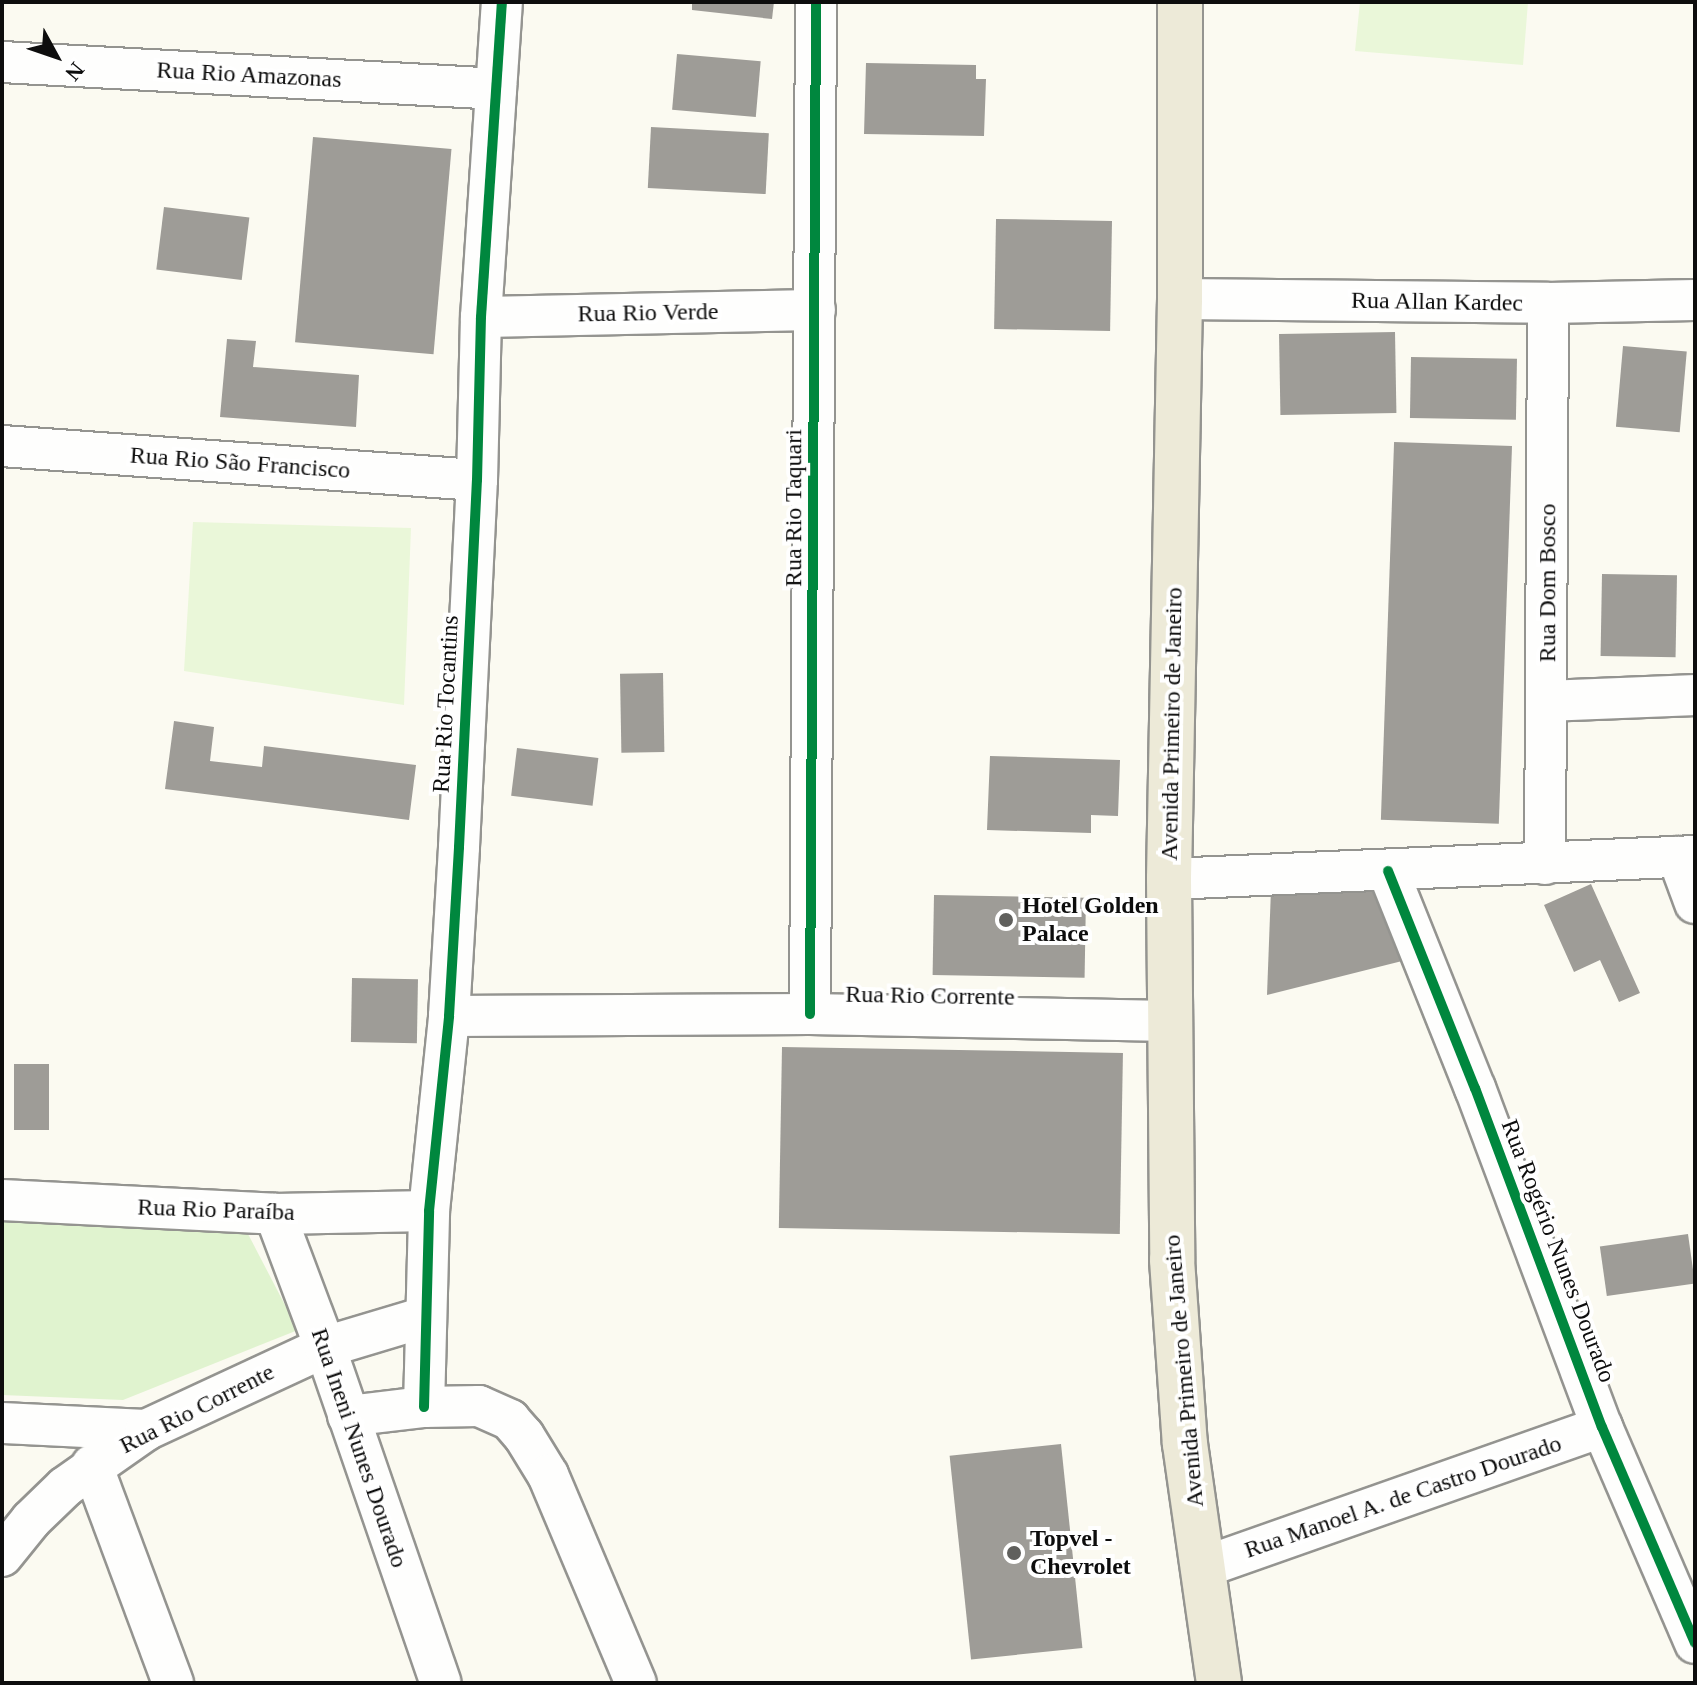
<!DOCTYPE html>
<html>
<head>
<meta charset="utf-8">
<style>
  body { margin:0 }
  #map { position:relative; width:1697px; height:1685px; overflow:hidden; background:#fbfaf1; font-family:"Times New Roman",serif }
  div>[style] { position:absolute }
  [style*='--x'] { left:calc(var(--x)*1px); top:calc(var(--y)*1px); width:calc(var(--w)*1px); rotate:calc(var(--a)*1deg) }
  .green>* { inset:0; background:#e0f3cf }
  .pitch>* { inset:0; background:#eaf7d9 }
  .building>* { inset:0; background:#9e9c97; transform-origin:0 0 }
  .roads { filter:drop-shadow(2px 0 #949490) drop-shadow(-2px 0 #949490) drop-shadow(0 2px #949490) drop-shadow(0 -2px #949490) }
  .street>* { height:40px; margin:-20px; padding:0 20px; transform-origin:20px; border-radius:20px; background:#fefefd }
  .primary>* { height:44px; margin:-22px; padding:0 22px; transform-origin:22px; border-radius:22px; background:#edead8 }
  .cycleway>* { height:10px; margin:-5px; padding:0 5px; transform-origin:5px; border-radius:5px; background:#00873e }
  .dots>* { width:22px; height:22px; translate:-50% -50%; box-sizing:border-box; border:4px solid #fff; border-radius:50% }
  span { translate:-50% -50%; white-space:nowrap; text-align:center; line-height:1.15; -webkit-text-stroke:8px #fff; paint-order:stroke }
  .street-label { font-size:24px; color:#0d0d0d }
  .poi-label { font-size:24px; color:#0d0d0d; font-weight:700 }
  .left { translate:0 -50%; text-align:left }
  .frame { position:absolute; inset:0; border:4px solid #0d0d0d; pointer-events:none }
  .north { position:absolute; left:16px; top:16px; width:80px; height:80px; -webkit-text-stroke:6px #fff; paint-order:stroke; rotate:130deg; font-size:22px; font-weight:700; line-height:32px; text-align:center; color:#0d0d0d }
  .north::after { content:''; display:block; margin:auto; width:28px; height:36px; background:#0d0d0d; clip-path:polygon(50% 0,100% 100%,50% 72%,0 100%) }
</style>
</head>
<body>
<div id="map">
  <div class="green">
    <i style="clip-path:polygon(2px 1220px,248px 1234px,298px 1330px,123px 1400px,2px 1395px)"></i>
  </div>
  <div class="pitch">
    <i style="clip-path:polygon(1360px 2px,1528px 2px,1523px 65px,1355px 51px)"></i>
    <i style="clip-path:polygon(193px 522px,411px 528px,404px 705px,184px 671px)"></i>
  </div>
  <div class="building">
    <i style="clip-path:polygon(692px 2px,774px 2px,772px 19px,692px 10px)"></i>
    <i style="left:677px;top:54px;width:84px;height:56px;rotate:5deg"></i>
    <i style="clip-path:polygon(866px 63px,976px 65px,976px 79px,986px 79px,984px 136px,864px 134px)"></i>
    <i style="left:651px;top:127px;width:118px;height:61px;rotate:3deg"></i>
    <i style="left:313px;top:137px;width:139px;height:206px;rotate:5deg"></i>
    <i style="left:164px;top:207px;width:86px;height:63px;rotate:7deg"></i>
    <i style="left:1112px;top:221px;width:110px;height:116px;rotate:91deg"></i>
    <i style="left:1395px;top:332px;width:81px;height:116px;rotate:89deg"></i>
    <i style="clip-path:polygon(227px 339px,256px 341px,253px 367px,359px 375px,356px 427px,220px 417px)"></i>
    <i style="left:1623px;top:346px;width:64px;height:81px;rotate:5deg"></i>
    <i style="left:1411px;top:357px;width:106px;height:61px;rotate:1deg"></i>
    <i style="left:1512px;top:446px;width:378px;height:118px;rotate:92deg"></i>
    <i style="left:1602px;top:574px;width:75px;height:82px;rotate:1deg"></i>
    <i style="left:663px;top:673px;width:79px;height:43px;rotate:89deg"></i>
    <i style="clip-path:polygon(174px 721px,214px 727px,210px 761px,262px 767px,264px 746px,416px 765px,409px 820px,165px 789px)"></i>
    <i style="left:517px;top:748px;width:82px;height:48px;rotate:7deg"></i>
    <i style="clip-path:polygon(990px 756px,1120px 760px,1118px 816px,1091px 815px,1091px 833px,987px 830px)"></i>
    <i style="clip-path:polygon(1591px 884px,1640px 993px,1619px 1002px,1600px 960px,1574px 972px,1544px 905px)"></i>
    <i style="clip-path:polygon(1386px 886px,1418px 957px,1267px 995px,1271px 889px)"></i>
    <i style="left:934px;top:895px;width:152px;height:80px;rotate:1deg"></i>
    <i style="left:352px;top:978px;width:66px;height:64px;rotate:1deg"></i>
    <i style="left:782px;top:1047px;width:341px;height:181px;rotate:1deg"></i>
    <i style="left:14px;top:1064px;width:35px;height:66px"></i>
    <i style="left:1688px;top:1234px;width:50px;height:89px;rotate:82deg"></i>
    <i style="left:1061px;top:1444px;width:205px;height:112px;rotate:84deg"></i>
  </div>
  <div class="roads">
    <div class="street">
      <i style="--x:2;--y:62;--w:495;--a:3.1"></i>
      <i style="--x:1180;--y:299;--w:368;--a:0.6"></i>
      <i style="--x:1548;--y:303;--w:147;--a:-1.2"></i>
      <i style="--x:481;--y:317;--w:334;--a:-1.2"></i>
      <i style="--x:2;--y:446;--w:476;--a:4.1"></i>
      <i style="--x:1547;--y:701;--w:148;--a:-2.3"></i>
      <i style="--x:1678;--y:857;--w:49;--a:69.7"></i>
      <i style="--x:1545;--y:864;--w:561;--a:-89.69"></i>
      <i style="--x:1388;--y:871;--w:234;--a:68.2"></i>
      <i style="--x:1475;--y:1088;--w:362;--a:69.5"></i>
      <i style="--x:1602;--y:1427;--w:235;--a:66.7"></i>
      <i style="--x:1169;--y:879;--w:527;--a:-2.5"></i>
      <i style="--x:810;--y:1014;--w:1012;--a:-89.66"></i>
      <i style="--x:449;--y:1016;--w:361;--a:-0.3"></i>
      <i style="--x:810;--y:1014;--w:360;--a:1.1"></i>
      <i style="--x:2;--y:1200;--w:273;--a:2.9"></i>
      <i style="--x:275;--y:1214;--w:154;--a:-1.1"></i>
      <i style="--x:275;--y:1214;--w:142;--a:69.4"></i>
      <i style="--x:325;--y:1347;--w:355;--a:71"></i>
      <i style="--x:424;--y:1407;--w:196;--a:-88.5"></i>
      <i style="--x:429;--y:1211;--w:196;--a:-84.1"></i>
      <i style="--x:449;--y:1016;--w:169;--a:-86.6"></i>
      <i style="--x:459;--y:847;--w:367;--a:-87.2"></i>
      <i style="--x:477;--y:480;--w:163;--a:-88.6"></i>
      <i style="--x:481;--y:317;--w:316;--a:-86.2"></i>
      <i style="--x:348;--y:1416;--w:77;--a:-6.8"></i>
      <i style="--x:424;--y:1407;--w:55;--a:-1"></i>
      <i style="--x:479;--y:1406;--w:34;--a:24"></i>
      <i style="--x:510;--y:1420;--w:21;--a:49"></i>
      <i style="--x:524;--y:1436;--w:46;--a:58.4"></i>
      <i style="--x:548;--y:1475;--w:226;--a:67.1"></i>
      <i style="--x:2;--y:1423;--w:144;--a:2.8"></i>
      <i style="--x:92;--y:1465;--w:233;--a:69.6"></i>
      <i style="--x:2;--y:1556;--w:46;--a:-51.1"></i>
      <i style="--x:31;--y:1520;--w:47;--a:-44.1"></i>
      <i style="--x:65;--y:1487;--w:99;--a:-35.1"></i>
      <i style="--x:146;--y:1430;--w:197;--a:-24.9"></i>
      <i style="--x:325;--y:1347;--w:104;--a:-16.7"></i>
      <i style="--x:1204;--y:1567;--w:422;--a:-19.4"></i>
    </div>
    <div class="primary">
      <i style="--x:1180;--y:2;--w:297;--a:90"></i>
      <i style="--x:1180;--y:299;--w:580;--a:91.09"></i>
      <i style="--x:1169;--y:879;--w:381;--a:89.5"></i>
      <i style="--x:1172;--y:1260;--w:184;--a:86"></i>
      <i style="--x:1185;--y:1444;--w:241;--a:81.9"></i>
    </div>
  </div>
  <div class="cycleway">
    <i style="--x:1388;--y:871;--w:234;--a:68.2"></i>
    <i style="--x:1475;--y:1088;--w:362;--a:69.5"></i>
    <i style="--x:1602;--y:1427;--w:235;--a:66.7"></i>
    <i style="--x:810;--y:1014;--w:1012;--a:-89.66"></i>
    <i style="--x:424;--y:1407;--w:196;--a:-88.5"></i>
    <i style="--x:429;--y:1211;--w:196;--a:-84.1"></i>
    <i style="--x:449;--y:1016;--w:169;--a:-86.6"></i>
    <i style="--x:459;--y:847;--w:367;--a:-87.2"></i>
    <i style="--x:477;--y:480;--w:163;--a:-88.6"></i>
    <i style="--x:481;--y:317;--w:316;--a:-86.2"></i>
  </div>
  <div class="dots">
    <i style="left:1006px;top:920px;background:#60605d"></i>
    <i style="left:1014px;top:1553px;background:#60605d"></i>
  </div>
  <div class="street-label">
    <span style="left:249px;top:75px;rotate:3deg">Rua Rio Amazonas</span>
    <span style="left:1437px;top:302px;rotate:1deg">Rua Allan Kardec</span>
    <span style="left:648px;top:313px;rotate:-1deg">Rua Rio Verde</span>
    <span style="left:240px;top:463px;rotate:4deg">Rua Rio São Francisco</span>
    <span style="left:794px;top:508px;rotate:-90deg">Rua Rio Taquari</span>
    <span style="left:1548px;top:583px;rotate:-90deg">Rua Dom Bosco</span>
    <span style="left:446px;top:704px;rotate:-87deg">Rua Rio Tocantins</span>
    <span style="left:1172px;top:724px;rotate:-89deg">Avenida Primeiro de Janeiro</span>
    <span style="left:930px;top:996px;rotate:1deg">Rua Rio Corrente</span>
    <span style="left:216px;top:1210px;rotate:2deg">Rua Rio Paraíba</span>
    <span style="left:1558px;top:1251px;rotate:69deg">Rua Rogério Nunes Dourado</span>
    <span style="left:1184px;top:1371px;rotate:-95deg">Avenida Primeiro de Janeiro</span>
    <span style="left:197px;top:1409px;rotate:-27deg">Rua Rio Corrente</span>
    <span style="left:359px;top:1448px;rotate:71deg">Rua Ineni Nunes Dourado</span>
    <span style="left:1403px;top:1497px;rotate:-19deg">Rua Manoel A. de Castro Dourado</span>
  </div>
  <div class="poi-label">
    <span class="left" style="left:1022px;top:920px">Hotel Golden<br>Palace</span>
    <span class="left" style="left:1030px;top:1553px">Topvel -<br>Chevrolet</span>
  </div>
  <div class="frame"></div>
  <div class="north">N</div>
</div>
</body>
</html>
